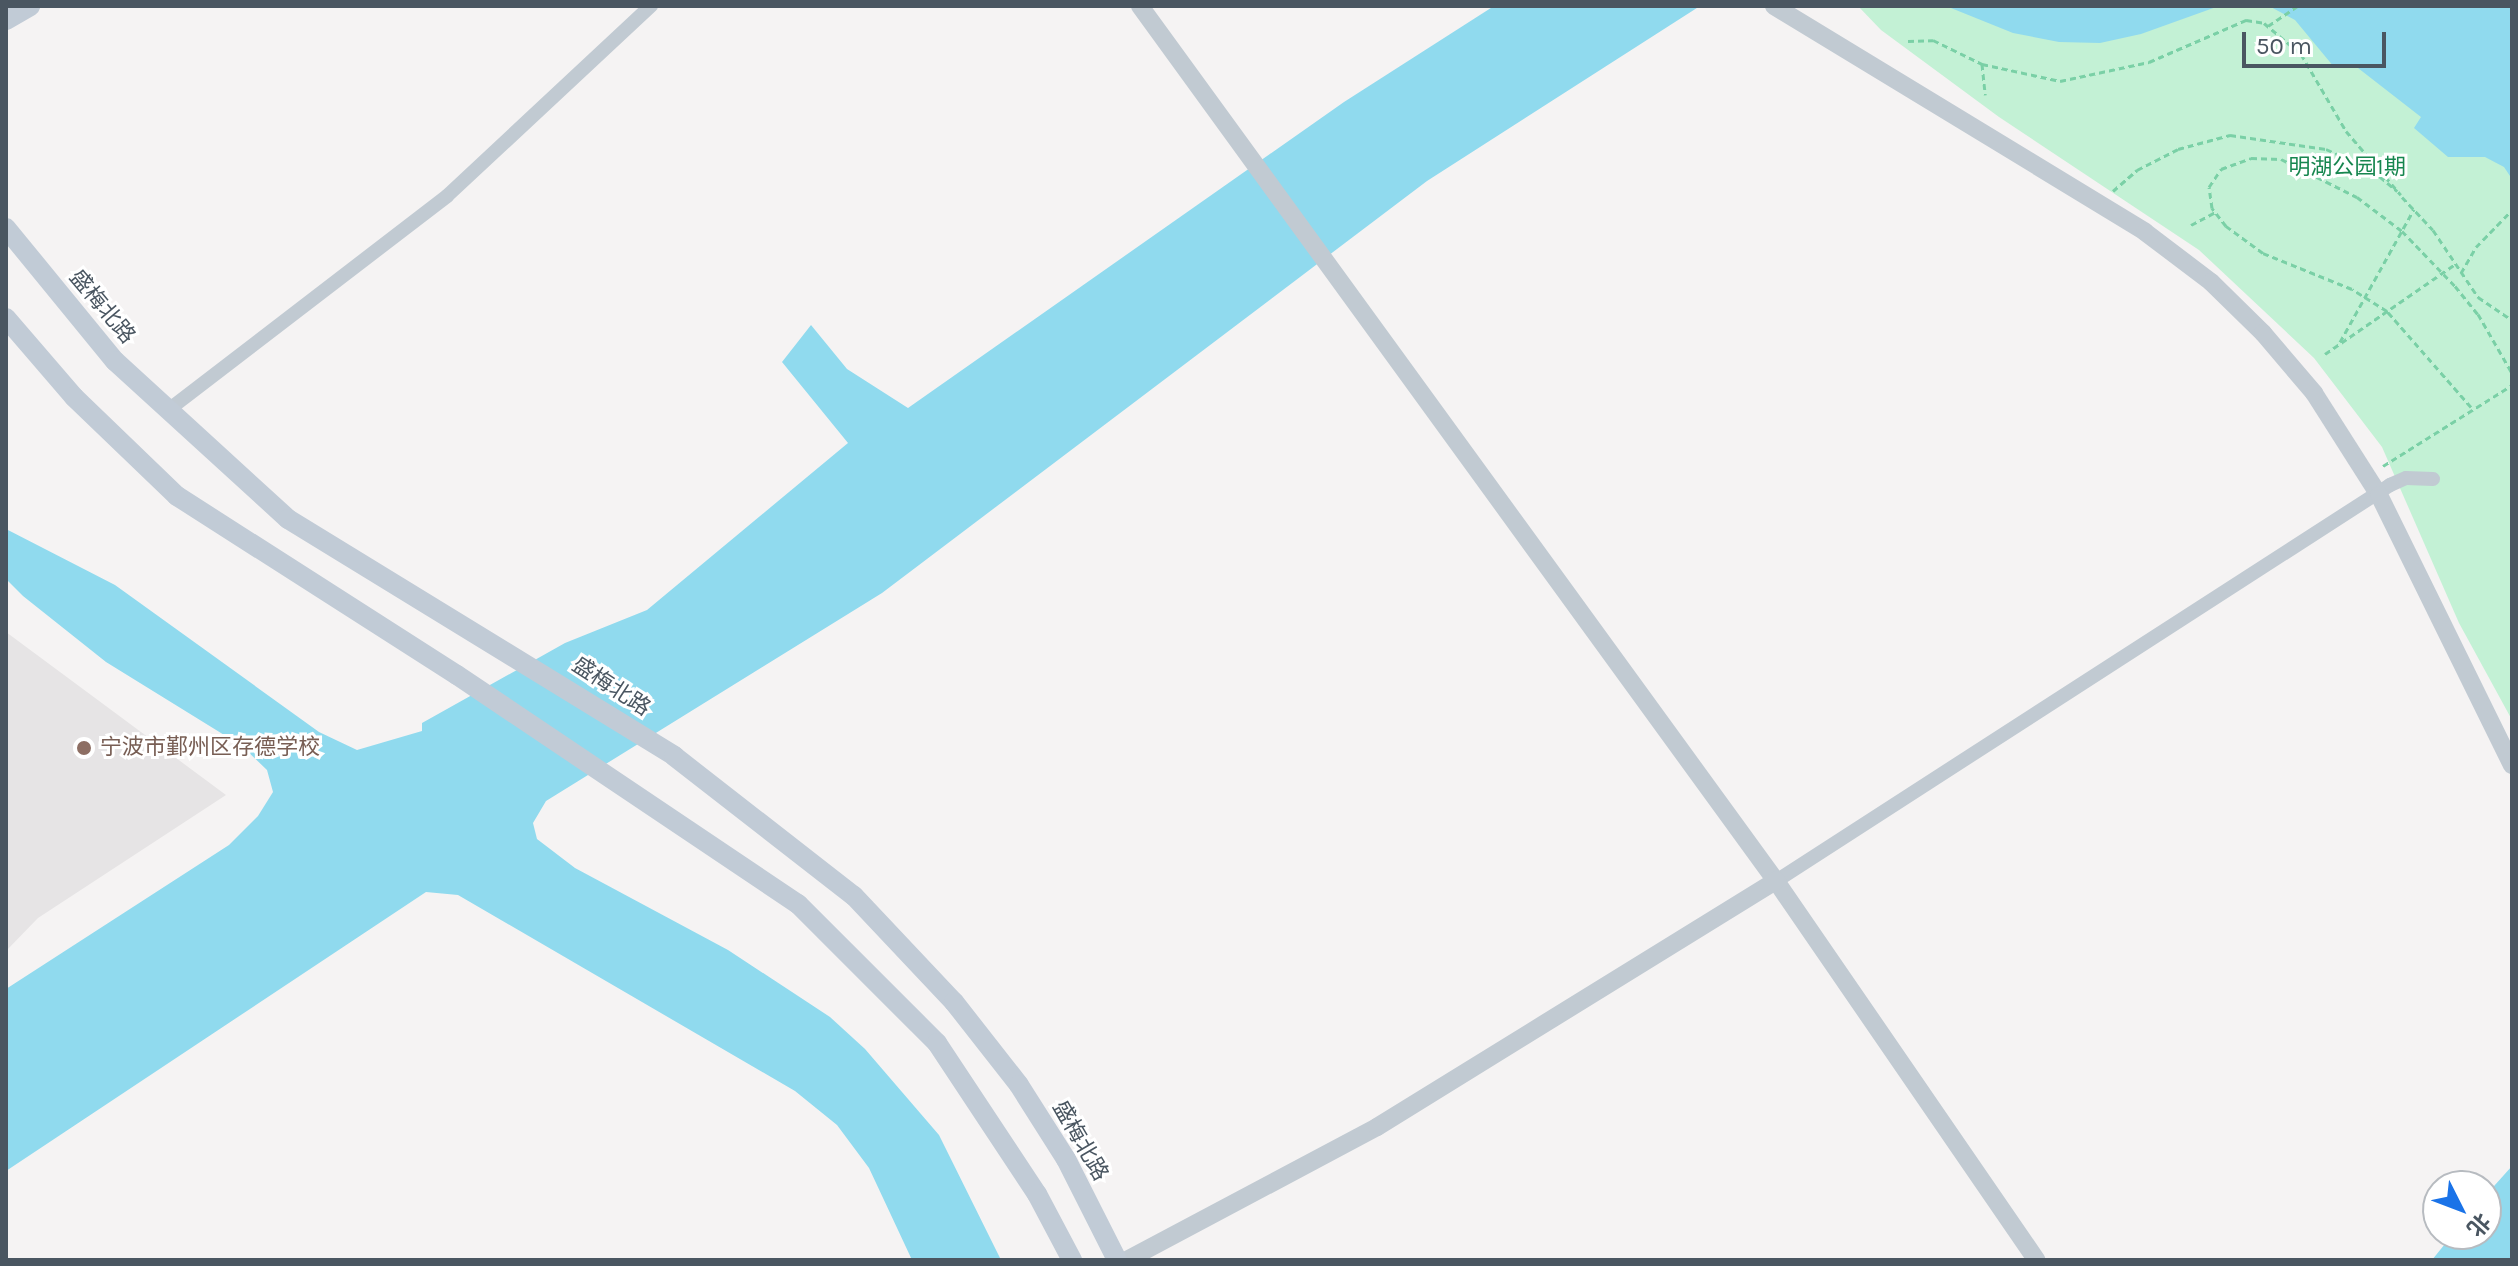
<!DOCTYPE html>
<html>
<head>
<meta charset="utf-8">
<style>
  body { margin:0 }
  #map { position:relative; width:2518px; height:1266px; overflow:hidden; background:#f5f3f3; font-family:Karla,"Noto Sans SC",sans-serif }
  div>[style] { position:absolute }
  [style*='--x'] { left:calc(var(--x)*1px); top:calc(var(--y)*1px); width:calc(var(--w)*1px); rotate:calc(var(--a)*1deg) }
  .education>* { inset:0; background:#e6e4e5 }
  .green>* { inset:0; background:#c3f1d5 }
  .water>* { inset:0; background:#90daee }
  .path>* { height:3px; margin-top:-1.5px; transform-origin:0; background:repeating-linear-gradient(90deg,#7ad0a6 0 6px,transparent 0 10px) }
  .minor>* { height:14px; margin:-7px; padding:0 7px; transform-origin:7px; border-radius:7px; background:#c1cad2 }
  .tertiary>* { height:18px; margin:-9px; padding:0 9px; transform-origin:9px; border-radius:9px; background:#c1cad2 }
  .secondary>* { height:20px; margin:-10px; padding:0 10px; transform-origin:10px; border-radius:10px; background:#c1cbd6 }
  .dots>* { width:22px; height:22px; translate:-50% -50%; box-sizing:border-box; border:4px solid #fff; border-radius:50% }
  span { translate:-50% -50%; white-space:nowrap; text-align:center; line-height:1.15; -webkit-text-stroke:6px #fff; paint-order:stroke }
  .park-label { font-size:22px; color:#17864f }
  .street-label { font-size:22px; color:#4a5661 }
  .education-label { font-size:22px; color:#785e54 }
  .left { translate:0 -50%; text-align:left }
  .frame { position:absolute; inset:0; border:8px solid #4a5661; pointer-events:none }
  .north { position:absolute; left:2422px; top:1170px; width:80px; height:80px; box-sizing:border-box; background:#fff; border:2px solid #b7bbc0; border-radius:50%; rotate:132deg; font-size:22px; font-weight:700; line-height:32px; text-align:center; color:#4a5661 }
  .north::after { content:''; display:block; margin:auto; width:28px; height:36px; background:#1a73e8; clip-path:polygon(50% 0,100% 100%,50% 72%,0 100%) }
  .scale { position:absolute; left:2242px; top:32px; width:144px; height:36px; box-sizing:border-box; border:4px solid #4a5661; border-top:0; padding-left:10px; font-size:24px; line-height:28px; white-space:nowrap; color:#4a5661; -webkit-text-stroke:6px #fff; paint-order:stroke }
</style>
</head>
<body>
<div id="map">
  <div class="education">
    <i style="clip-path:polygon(6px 632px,226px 795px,38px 918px,6px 951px)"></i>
  </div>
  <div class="green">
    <i style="clip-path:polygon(1858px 6px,2512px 6px,2512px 720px,2459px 623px,2382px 447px,2314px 358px,2199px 250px,1999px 117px,1881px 30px)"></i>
  </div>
  <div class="water">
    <i style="clip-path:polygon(1494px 6px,1700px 6px,1427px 181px,882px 593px,546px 801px,533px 823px,537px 839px,575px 868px,728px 950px,830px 1017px,865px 1049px,939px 1135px,1001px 1260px,912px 1260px,869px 1168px,837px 1125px,795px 1091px,458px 895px,426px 892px,6px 1171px,6px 989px,229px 845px,258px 816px,273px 792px,267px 770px,242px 746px,106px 662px,23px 596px,6px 579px,6px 529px,115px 585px,319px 732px,357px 750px,422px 731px,422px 723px,565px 643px,647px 610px,848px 443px,782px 362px,811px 325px,847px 369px,908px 408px,1344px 102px)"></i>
    <i style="clip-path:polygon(1946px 6px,2219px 6px,2141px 34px,2100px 43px,2059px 42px,2013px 33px)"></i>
    <i style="clip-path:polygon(2269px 6px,2512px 6px,2512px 179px,2504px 167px,2485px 157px,2448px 157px,2414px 128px,2421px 117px,2358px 68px,2334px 67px,2295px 20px)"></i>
    <i style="clip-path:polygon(2512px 1166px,2512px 1260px,2432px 1260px,2453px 1234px,2486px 1234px,2486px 1195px)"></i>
  </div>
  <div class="path">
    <i style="--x:2268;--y:26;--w:36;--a:-34"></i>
    <i style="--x:1908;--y:41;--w:25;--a:-2"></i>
    <i style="--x:1933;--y:40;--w:55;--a:26.1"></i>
    <i style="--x:1982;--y:64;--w:80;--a:12.3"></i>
    <i style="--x:2060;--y:81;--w:91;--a:-12.1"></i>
    <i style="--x:2149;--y:62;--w:106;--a:-23.4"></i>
    <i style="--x:2246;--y:20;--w:18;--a:9"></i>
    <i style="--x:2264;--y:23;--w:48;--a:40"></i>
    <i style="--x:2301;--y:54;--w:89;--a:59.7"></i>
    <i style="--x:2346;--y:131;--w:84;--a:49.3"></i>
    <i style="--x:1982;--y:64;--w:31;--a:84"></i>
    <i style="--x:2113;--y:191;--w:32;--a:-41"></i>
    <i style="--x:2137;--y:170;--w:46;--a:-27.1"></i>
    <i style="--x:2178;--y:149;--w:54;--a:-15.1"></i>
    <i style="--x:2230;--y:135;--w:97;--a:8.3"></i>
    <i style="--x:2326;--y:149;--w:51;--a:24.5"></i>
    <i style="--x:2372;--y:170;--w:33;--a:40"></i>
    <i style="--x:2402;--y:197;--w:45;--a:46.8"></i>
    <i style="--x:2433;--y:230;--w:81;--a:56.1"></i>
    <i style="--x:2478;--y:297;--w:41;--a:34.1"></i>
    <i style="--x:2191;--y:225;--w:27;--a:-28"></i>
    <i style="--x:2461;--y:273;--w:30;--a:-60"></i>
    <i style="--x:2476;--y:247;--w:52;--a:-45.8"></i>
    <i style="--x:2340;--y:342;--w:152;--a:-60.9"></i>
    <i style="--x:2325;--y:354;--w:157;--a:-34.6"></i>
    <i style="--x:2471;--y:407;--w:128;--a:-131.2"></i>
    <i style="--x:2387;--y:311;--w:41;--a:-147.8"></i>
    <i style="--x:2352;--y:289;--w:96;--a:-158"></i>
    <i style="--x:2263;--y:253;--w:46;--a:-143.9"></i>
    <i style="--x:2226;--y:226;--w:23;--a:-128"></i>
    <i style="--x:2212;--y:208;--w:21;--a:-98"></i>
    <i style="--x:2209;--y:187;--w:22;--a:-56"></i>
    <i style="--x:2221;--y:169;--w:32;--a:-20"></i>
    <i style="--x:2251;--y:158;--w:30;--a:2"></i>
    <i style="--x:2281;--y:159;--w:85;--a:26.6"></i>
    <i style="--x:2357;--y:197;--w:56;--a:37.1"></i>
    <i style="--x:2402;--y:231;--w:76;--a:46.1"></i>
    <i style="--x:2455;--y:286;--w:36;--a:51"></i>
    <i style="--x:2478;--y:314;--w:68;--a:60"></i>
    <i style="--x:2383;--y:466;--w:152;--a:-32.1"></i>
  </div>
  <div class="minor">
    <i style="--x:167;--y:411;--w:353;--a:-37.5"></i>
    <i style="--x:447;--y:196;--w:279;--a:-43"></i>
    <i style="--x:1776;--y:881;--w:731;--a:-32.82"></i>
    <i style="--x:2390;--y:485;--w:17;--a:-24"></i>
    <i style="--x:2406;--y:478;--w:27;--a:2"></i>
  </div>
  <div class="tertiary">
    <i style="--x:1140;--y:6;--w:1082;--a:53.99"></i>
    <i style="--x:1776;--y:881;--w:460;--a:55.5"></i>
    <i style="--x:1774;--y:6;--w:434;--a:31.3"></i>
    <i style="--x:2145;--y:232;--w:83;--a:37.1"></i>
    <i style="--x:2211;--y:282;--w:73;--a:44.4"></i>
    <i style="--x:2263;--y:333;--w:79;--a:49.6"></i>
    <i style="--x:2314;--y:393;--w:121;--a:57.5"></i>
    <i style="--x:2379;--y:495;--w:301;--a:63.8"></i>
    <i style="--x:1127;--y:1260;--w:283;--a:-28"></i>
    <i style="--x:1377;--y:1127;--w:469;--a:-31.7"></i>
  </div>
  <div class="secondary">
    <i style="--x:6;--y:20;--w:28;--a:-30"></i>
    <i style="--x:6;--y:228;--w:172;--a:50.7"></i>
    <i style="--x:115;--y:361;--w:234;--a:42.4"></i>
    <i style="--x:288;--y:519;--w:453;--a:31.5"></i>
    <i style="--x:674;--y:756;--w:228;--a:37.9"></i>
    <i style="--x:854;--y:896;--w:146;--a:46.7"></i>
    <i style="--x:954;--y:1002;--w:105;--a:51.9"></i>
    <i style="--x:1019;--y:1085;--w:88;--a:57.6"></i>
    <i style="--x:1066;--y:1159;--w:113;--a:63.2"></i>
    <i style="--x:6;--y:318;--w:104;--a:49.3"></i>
    <i style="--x:74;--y:397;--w:143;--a:43.9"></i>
    <i style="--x:177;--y:496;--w:332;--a:32.6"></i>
    <i style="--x:457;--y:675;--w:411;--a:33.9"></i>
    <i style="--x:798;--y:904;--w:197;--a:45"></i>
    <i style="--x:937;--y:1043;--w:181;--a:56.5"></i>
    <i style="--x:1037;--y:1194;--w:75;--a:62.1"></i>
  </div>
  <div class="dots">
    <i style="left:84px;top:748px;background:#8d6e63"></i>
  </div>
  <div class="park-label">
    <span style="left:2347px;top:168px">明湖公园1期</span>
  </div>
  <div class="street-label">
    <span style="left:102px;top:307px;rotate:50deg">盛梅北路</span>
    <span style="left:611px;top:687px;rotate:33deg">盛梅北路</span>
    <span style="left:1080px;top:1141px;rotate:60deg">盛梅北路</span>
  </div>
  <div class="education-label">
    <span class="left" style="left:100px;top:748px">宁波市鄞州区存德学校</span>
  </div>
  <div class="frame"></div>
  <div class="north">北</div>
  <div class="scale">50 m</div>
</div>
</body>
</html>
